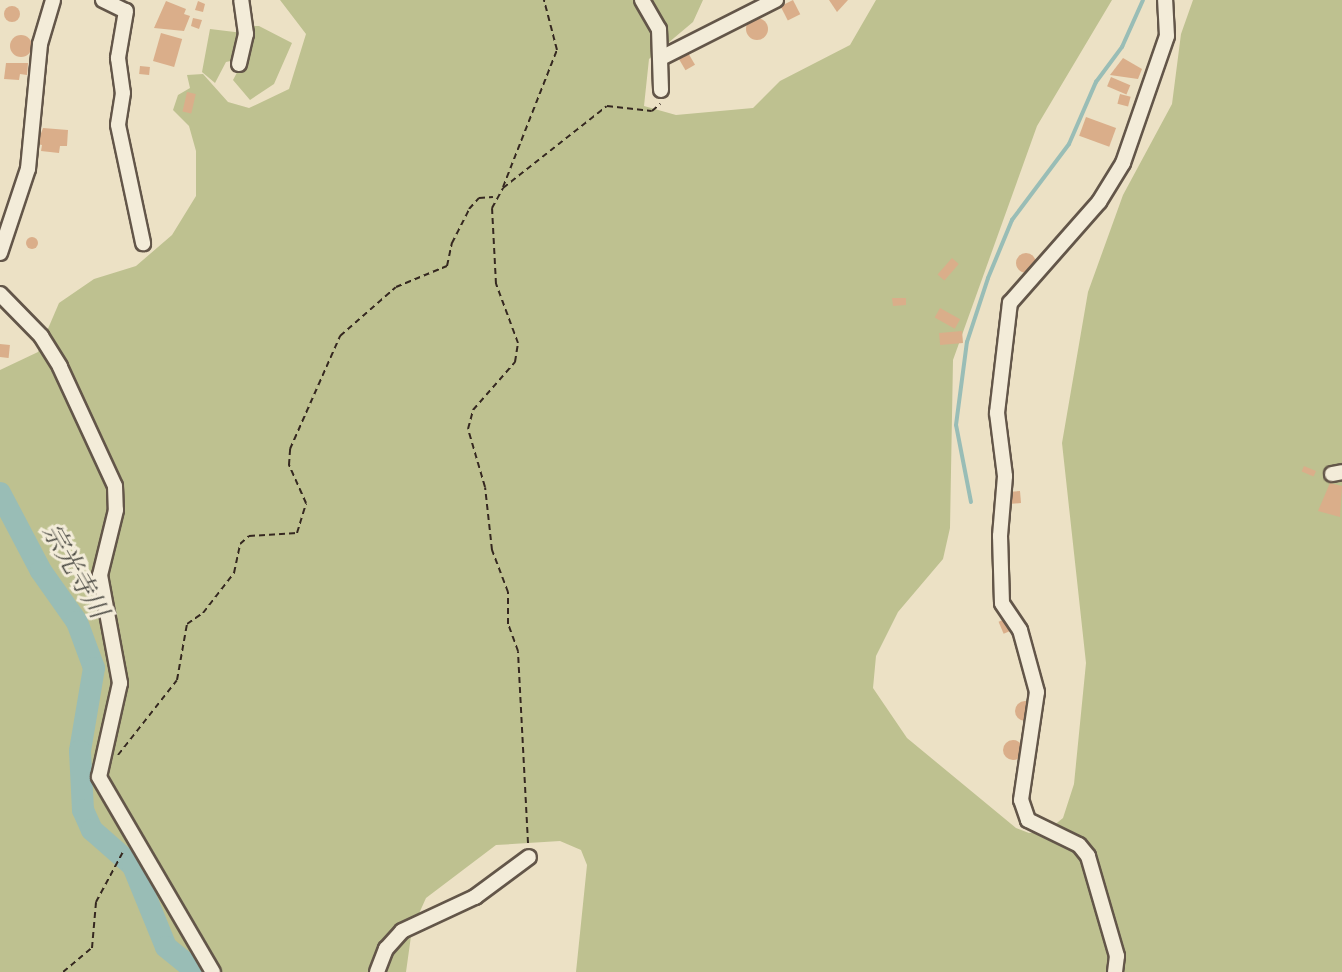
<!DOCTYPE html>
<html>
<head>
<meta charset="utf-8">
<style>
  body { margin:0 }
  #map { position:relative; width:1342px; height:972px; overflow:hidden; background:#ece1c5; font-family:"IM FELL French Canon","Noto Serif JP",serif }
  div>[style] { position:absolute }
  [style*='--x'] { left:calc(var(--x)*1px); top:calc(var(--y)*1px); width:calc(var(--w)*1px); rotate:calc(var(--a)*1deg) }
  .green>* { inset:0; background:#bec190 }
  .stream>* { height:4px; margin:-2px; padding:0 2px; transform-origin:2px; border-radius:2px; background:#99bdb6 }
  .river>* { height:22px; margin:-11px; padding:0 11px; transform-origin:11px; border-radius:11px; background:#99bdb6 }
  .building>* { inset:0; background:#daae8a; transform-origin:0 0 }
  .round { border-radius:50% }
  .path>* { height:2px; margin-top:-1px; transform-origin:0; background:repeating-linear-gradient(90deg,#352820 0 6px,transparent 0 10px) }
  .roads { filter:drop-shadow(2px 0 #635649) drop-shadow(-2px 0 #635649) drop-shadow(0 2px #635649) drop-shadow(0 -2px #635649) }
  .minor>* { height:14px; margin:-7px; padding:0 7px; transform-origin:7px; border-radius:7px; background:#f3ecd9 }
  span { translate:-50% -50%; white-space:nowrap; text-align:center; line-height:1.15; -webkit-text-stroke:6px #f3ecd9; paint-order:stroke }
  .water-label { font-size:26px; color:#4e4d46; font-style:italic }
</style>
</head>
<body>
<div id="map">
  <div class="green">
    <i style="clip-path:polygon(280px 0,703px 0,693px 22px,649px 59px,644px 106px,676px 115px,753px 108px,780px 81px,850px 45px,876px 0,1112px 0,1037px 126px,953px 360px,950px 528px,943px 559px,898px 612px,876px 656px,873px 688px,907px 738px,1016px 828px,1029px 833px,1047px 831px,1063px 818px,1074px 784px,1086px 663px,1062px 443px,1088px 292px,1123px 195px,1172px 104px,1181px 34px,1193px 0,1342px 0,1342px 972px,576px 972px,587px 865px,581px 850px,560px 841px,496px 845px,426px 898px,412px 929px,406px 972px,0 972px,0 370px,38px 352px,59px 303px,94px 279px,136px 266px,172px 235px,196px 196px,196px 151px,189px 126px,173px 110px,178px 95px,190px 88px,187px 75px,203px 74px,228px 102px,249px 108px,289px 89px,306px 34px)"></i>
    <i style="clip-path:polygon(248px 26px,259px 26px,292px 43px,274px 84px,250px 100px,233px 80px,241px 65px)"></i>
    <i style="clip-path:polygon(210px 29px,243px 33px,235px 60px,226px 62px,215px 83px,202px 72px)"></i>
  </div>
  <div class="stream">
    <i style="--x:971;--y:502;--w:78;--a:-101"></i>
    <i style="--x:956;--y:425;--w:84;--a:-82.5"></i>
    <i style="--x:967;--y:342;--w:67;--a:-71.8"></i>
    <i style="--x:988;--y:278;--w:63;--a:-67.5"></i>
    <i style="--x:1012;--y:220;--w:95;--a:-53.1"></i>
    <i style="--x:1069;--y:144;--w:68;--a:-66.5"></i>
    <i style="--x:1096;--y:82;--w:44;--a:-53.4"></i>
    <i style="--x:1122;--y:47;--w:51;--a:-65.9"></i>
  </div>
  <div class="river">
    <i style="--x:0;--y:493;--w:88;--a:62.3"></i>
    <i style="--x:41;--y:571;--w:62;--a:54.8"></i>
    <i style="--x:77;--y:622;--w:49;--a:69.7"></i>
    <i style="--x:94;--y:668;--w:84;--a:99.6"></i>
    <i style="--x:80;--y:751;--w:59;--a:87.1"></i>
    <i style="--x:83;--y:810;--w:22;--a:66"></i>
    <i style="--x:92;--y:830;--w:55;--a:41.3"></i>
    <i style="--x:133;--y:866;--w:87;--a:67.8"></i>
    <i style="--x:166;--y:947;--w:40;--a:39"></i>
  </div>
  <div class="building">
    <i style="left:793px;top:0;width:16px;height:14px;rotate:63deg"></i>
    <i style="clip-path:polygon(829px 0,848px 0,837px 12px)"></i>
    <i style="clip-path:polygon(166px 1px,186px 9px,184px 14px,190px 16px,184px 31px,154px 28px)"></i>
    <i style="clip-path:polygon(198px 1px,205px 4px,203px 12px,195px 10px)"></i>
    <i class="round" style="left:4px;top:6px;width:16px;height:16px"></i>
    <i style="clip-path:polygon(193px 18px,202px 20px,199px 29px,191px 26px)"></i>
    <i class="round" style="left:746px;top:18px;width:22px;height:22px"></i>
    <i style="left:161px;top:33px;width:22px;height:29px;rotate:16deg"></i>
    <i class="round" style="left:10px;top:35px;width:22px;height:22px"></i>
    <i style="left:687px;top:51px;width:16px;height:11px;rotate:60deg"></i>
    <i style="clip-path:polygon(1123px 58px,1142px 69px,1138px 79px,1110px 75px)"></i>
    <i style="clip-path:polygon(6px 63px,28px 63px,27px 75px,20px 74px,19px 80px,4px 79px)"></i>
    <i style="left:140px;top:66px;width:10px;height:8px;rotate:6deg"></i>
    <i style="left:1111px;top:77px;width:21px;height:10px;rotate:23deg"></i>
    <i style="left:187px;top:92px;width:9px;height:20px;rotate:13deg"></i>
    <i style="left:1120px;top:94px;width:11px;height:10px;rotate:15deg"></i>
    <i style="left:1086px;top:117px;width:32px;height:20px;rotate:20deg"></i>
    <i style="clip-path:polygon(43px 128px,68px 130px,67px 146px,60px 146px,59px 153px,41px 151px,42px 145px,37px 144px)"></i>
    <i class="round" style="left:26px;top:237px;width:12px;height:12px"></i>
    <i class="round" style="left:1016px;top:253px;width:20px;height:20px"></i>
    <i style="left:952px;top:258px;width:9px;height:22px;rotate:41deg"></i>
    <i style="clip-path:polygon(892px 298px,906px 298px,906px 305px,893px 306px)"></i>
    <i style="left:940px;top:308px;width:23px;height:11px;rotate:29deg"></i>
    <i style="left:962px;top:331px;width:12px;height:23px;rotate:85deg"></i>
    <i style="left:0;top:344px;width:10px;height:13px;rotate:6deg"></i>
    <i style="left:1304px;top:466px;width:13px;height:6px;rotate:23deg"></i>
    <i style="clip-path:polygon(1330px 483px,1342px 486px,1340px 517px,1318px 511px)"></i>
    <i style="left:1020px;top:491px;width:12px;height:9px;rotate:85deg"></i>
    <i style="left:1005px;top:619px;width:13px;height:7px;rotate:67deg"></i>
    <i class="round" style="left:1015px;top:701px;width:20px;height:20px"></i>
    <i class="round" style="left:1003px;top:740px;width:20px;height:20px"></i>
  </div>
  <div class="path">
    <i style="--x:503;--y:187;--w:147;--a:-68.5"></i>
    <i style="--x:557;--y:50;--w:52;--a:-104.6"></i>
    <i style="--x:118;--y:755;--w:95;--a:-51.8"></i>
    <i style="--x:177;--y:680;--w:57;--a:-79.9"></i>
    <i style="--x:187;--y:624;--w:19;--a:-35"></i>
    <i style="--x:203;--y:613;--w:51;--a:-52.2"></i>
    <i style="--x:234;--y:573;--w:30;--a:-78"></i>
    <i style="--x:240;--y:544;--w:12;--a:-42"></i>
    <i style="--x:249;--y:536;--w:48;--a:-3.6"></i>
    <i style="--x:297;--y:533;--w:31;--a:-73"></i>
    <i style="--x:306;--y:503;--w:42;--a:-114.1"></i>
    <i style="--x:289;--y:465;--w:16;--a:-86"></i>
    <i style="--x:290;--y:449;--w:124;--a:-66.1"></i>
    <i style="--x:340;--y:336;--w:74;--a:-41.2"></i>
    <i style="--x:396;--y:287;--w:55;--a:-22.4"></i>
    <i style="--x:447;--y:266;--w:24;--a:-78"></i>
    <i style="--x:452;--y:243;--w:38;--a:-63"></i>
    <i style="--x:469;--y:209;--w:15;--a:-48"></i>
    <i style="--x:479;--y:198;--w:14;--a:-4"></i>
    <i style="--x:528;--y:843;--w:192;--a:-93"></i>
    <i style="--x:518;--y:651;--w:29;--a:-110"></i>
    <i style="--x:508;--y:624;--w:32;--a:-90"></i>
    <i style="--x:508;--y:592;--w:45;--a:-110.9"></i>
    <i style="--x:492;--y:550;--w:63;--a:-96.3"></i>
    <i style="--x:485;--y:487;--w:60;--a:-106.3"></i>
    <i style="--x:468;--y:429;--w:20;--a:-75"></i>
    <i style="--x:473;--y:410;--w:64;--a:-48.8"></i>
    <i style="--x:515;--y:362;--w:19;--a:-81"></i>
    <i style="--x:518;--y:343;--w:63;--a:-110.4"></i>
    <i style="--x:496;--y:284;--w:76;--a:-93"></i>
    <i style="--x:492;--y:208;--w:23;--a:-61"></i>
    <i style="--x:503;--y:188;--w:132;--a:-38.3"></i>
    <i style="--x:607;--y:106;--w:45;--a:6.3"></i>
    <i style="--x:652;--y:111;--w:11;--a:-41"></i>
    <i style="--x:63;--y:972;--w:38;--a:-40"></i>
    <i style="--x:92;--y:948;--w:46;--a:-85"></i>
    <i style="--x:96;--y:902;--w:59;--a:-61.7"></i>
  </div>
  <div class="roads">
    <div class="minor">
      <i style="--x:103;--y:0;--w:25;--a:26"></i>
      <i style="--x:126;--y:11;--w:48;--a:99.7"></i>
      <i style="--x:118;--y:58;--w:35;--a:82"></i>
      <i style="--x:123;--y:93;--w:32;--a:99"></i>
      <i style="--x:118;--y:125;--w:121;--a:78"></i>
      <i style="--x:642;--y:0;--w:34;--a:60"></i>
      <i style="--x:659;--y:29;--w:61;--a:88.1"></i>
      <i style="--x:661;--y:58;--w:129;--a:-26.8"></i>
      <i style="--x:239;--y:64;--w:31;--a:-77"></i>
      <i style="--x:246;--y:34;--w:34;--a:-98"></i>
      <i style="--x:0;--y:253;--w:89;--a:-71.6"></i>
      <i style="--x:28;--y:169;--w:126;--a:-84.5"></i>
      <i style="--x:40;--y:44;--w:46;--a:-73.5"></i>
      <i style="--x:0;--y:294;--w:59;--a:45.7"></i>
      <i style="--x:41;--y:336;--w:36;--a:58"></i>
      <i style="--x:60;--y:367;--w:131;--a:65.2"></i>
      <i style="--x:115;--y:486;--w:24;--a:88"></i>
      <i style="--x:116;--y:510;--w:67;--a:103.8"></i>
      <i style="--x:100;--y:575;--w:110;--a:79.5"></i>
      <i style="--x:120;--y:683;--w:96;--a:102.6"></i>
      <i style="--x:99;--y:777;--w:226;--a:59.7"></i>
      <i style="--x:1332;--y:474;--w:10;--a:-11"></i>
      <i style="--x:377;--y:972;--w:25;--a:-69"></i>
      <i style="--x:386;--y:949;--w:24;--a:-48"></i>
      <i style="--x:402;--y:931;--w:81;--a:-25"></i>
      <i style="--x:475;--y:897;--w:67;--a:-36.5"></i>
      <i style="--x:1115;--y:972;--w:16;--a:-83"></i>
      <i style="--x:1117;--y:956;--w:104;--a:-106.2"></i>
      <i style="--x:1088;--y:856;--w:14;--a:-129"></i>
      <i style="--x:1079;--y:845;--w:57;--a:-153.9"></i>
      <i style="--x:1028;--y:820;--w:21;--a:-109"></i>
      <i style="--x:1021;--y:800;--w:109;--a:-81.6"></i>
      <i style="--x:1037;--y:692;--w:64;--a:-105.3"></i>
      <i style="--x:1020;--y:630;--w:32;--a:-124"></i>
      <i style="--x:1002;--y:603;--w:67;--a:-91.7"></i>
      <i style="--x:1000;--y:536;--w:60;--a:-85.2"></i>
      <i style="--x:1005;--y:476;--w:64;--a:-97.2"></i>
      <i style="--x:997;--y:413;--w:111;--a:-83.3"></i>
      <i style="--x:1010;--y:303;--w:135;--a:-48.6"></i>
      <i style="--x:1099;--y:202;--w:46;--a:-58.4"></i>
      <i style="--x:1123;--y:163;--w:134;--a:-70.9"></i>
      <i style="--x:1167;--y:36;--w:36;--a:-93"></i>
    </div>
  </div>
  <div class="water-label">
    <span style="left:75px;top:571px;rotate:60deg">宗光寺川</span>
  </div>
</div>
</body>
</html>
